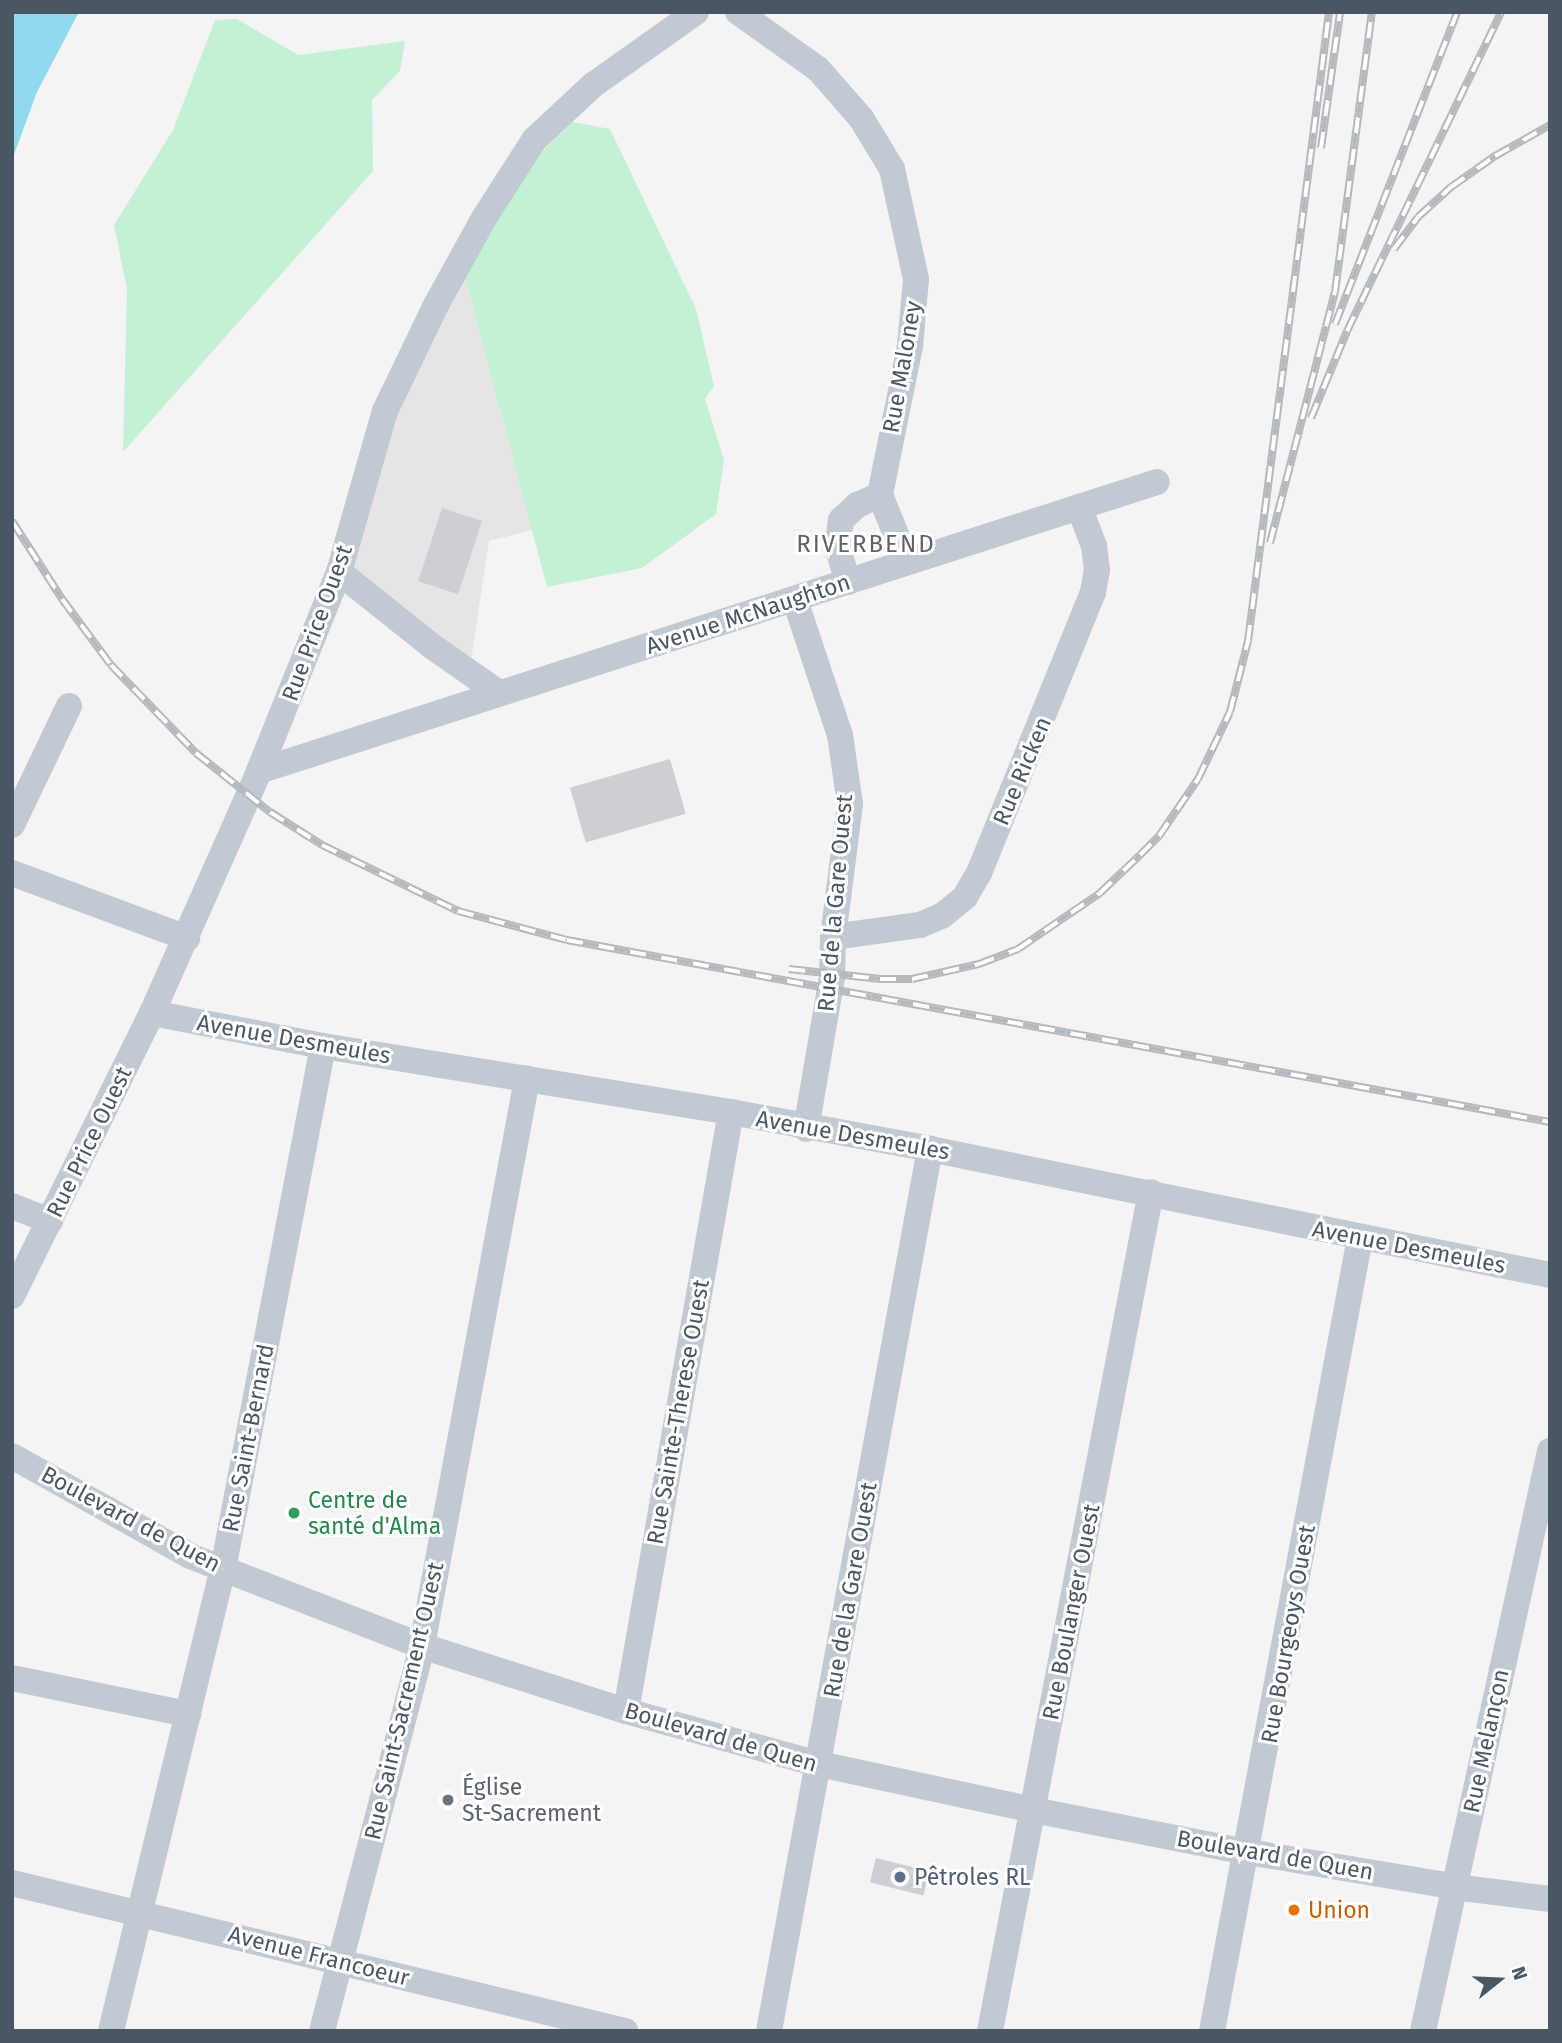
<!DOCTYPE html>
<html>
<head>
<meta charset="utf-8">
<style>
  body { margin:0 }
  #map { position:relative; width:1562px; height:2043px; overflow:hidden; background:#f5f3f3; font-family:"Fira Sans",sans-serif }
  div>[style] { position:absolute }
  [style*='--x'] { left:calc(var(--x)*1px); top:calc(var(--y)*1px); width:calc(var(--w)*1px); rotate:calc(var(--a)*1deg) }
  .education>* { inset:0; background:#e6e4e5 }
  .green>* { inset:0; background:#c3f1d5 }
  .water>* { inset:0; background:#90daee }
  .building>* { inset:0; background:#cdcfd5; transform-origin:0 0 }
  .minor>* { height:26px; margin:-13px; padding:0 13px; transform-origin:13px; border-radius:13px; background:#c1cad2 }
  .rail>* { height:8px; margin-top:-4px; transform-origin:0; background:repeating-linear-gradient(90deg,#fff 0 16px,#b5b8bd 0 32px); box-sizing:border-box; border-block:2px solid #b5b8bd }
  .dots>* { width:19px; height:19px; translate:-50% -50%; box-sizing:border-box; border:4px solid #fff; border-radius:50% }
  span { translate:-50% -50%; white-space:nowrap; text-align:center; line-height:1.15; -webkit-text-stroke:6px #fff; paint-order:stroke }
  .street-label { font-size:23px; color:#4a5661 }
  .leisure-label { font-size:23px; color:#27864d }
  .left { translate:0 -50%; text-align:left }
  .worship-label { font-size:23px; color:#5b616d }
  .service-label { font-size:23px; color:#4e5e75 }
  .food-label { font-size:23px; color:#c56008 }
  .neighbourhood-label { font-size:24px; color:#5f6368; letter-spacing:2px }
  .frame { position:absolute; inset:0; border:14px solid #4a5661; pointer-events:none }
  .north { position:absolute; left:1464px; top:1945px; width:70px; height:70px; -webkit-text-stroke:5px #fff; paint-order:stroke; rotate:72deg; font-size:19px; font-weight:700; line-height:28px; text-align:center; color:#4a5661 }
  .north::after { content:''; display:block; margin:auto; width:24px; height:32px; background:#4a5661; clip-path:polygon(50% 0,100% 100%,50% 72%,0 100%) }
</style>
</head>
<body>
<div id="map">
  <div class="education">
    <i style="clip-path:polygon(464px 273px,532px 530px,489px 541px,470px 667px,346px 569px,393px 413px)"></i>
  </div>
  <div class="green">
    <i style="clip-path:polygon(237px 19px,298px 55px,405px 41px,400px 71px,372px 100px,373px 171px,123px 452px,127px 289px,114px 225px,173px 130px,215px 20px)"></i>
    <i style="clip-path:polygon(572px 122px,610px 129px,696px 309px,714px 386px,705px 399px,724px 460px,716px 514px,642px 568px,547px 587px,464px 273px,525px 168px)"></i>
  </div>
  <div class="water">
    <i style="clip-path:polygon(12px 12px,79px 12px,37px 92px,12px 160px)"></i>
  </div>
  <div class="building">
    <i style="left:442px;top:508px;width:42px;height:77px;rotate:18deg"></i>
    <i style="left:670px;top:759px;width:57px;height:104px;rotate:74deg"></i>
    <i style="left:876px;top:1858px;width:55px;height:25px;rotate:14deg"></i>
  </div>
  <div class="minor">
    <i style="--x:738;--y:12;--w:98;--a:35.5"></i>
    <i style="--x:818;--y:69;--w:65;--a:48.7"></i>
    <i style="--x:861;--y:118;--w:60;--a:58.7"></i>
    <i style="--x:892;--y:169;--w:113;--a:77.7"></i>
    <i style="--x:916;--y:279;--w:67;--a:95.1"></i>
    <i style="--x:910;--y:346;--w:152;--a:101.4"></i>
    <i style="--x:880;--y:495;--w:71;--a:67.8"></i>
    <i style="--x:339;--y:572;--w:120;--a:38.6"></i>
    <i style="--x:433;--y:647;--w:80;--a:34.9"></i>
    <i style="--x:848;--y:582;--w:38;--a:-107"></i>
    <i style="--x:837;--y:546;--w:26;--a:-81"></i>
    <i style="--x:841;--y:520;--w:22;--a:-43"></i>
    <i style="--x:857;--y:505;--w:25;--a:-23"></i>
    <i style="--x:795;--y:600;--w:142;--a:71.6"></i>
    <i style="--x:840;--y:735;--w:70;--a:81.8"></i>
    <i style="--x:850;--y:804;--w:134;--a:97.3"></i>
    <i style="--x:833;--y:937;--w:40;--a:91.4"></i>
    <i style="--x:832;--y:977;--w:154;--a:99.7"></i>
    <i style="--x:259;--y:771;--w:943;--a:-17.84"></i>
    <i style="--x:12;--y:825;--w:132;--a:-64.4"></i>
    <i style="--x:12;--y:873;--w:187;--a:20.4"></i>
    <i style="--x:833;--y:937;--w:88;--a:-7.9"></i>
    <i style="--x:920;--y:925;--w:25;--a:-23"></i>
    <i style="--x:943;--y:915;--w:28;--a:-39"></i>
    <i style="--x:965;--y:897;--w:28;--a:-60"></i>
    <i style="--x:979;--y:873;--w:303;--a:-67.9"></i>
    <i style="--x:1093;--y:592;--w:22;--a:-80"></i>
    <i style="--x:1097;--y:570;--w:24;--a:-97"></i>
    <i style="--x:1094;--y:546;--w:42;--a:-111"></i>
    <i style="--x:152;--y:1013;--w:174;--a:10.9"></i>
    <i style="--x:323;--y:1046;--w:413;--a:9.2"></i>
    <i style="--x:731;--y:1112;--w:202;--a:10.5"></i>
    <i style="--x:930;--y:1149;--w:633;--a:11.49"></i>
    <i style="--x:12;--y:1206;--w:41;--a:21.5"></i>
    <i style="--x:12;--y:1296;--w:316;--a:-63.7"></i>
    <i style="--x:152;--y:1013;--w:265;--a:-66.1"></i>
    <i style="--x:259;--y:771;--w:214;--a:-68.1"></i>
    <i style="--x:339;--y:572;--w:167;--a:-74.1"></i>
    <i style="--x:385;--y:411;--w:118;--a:-64.3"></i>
    <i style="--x:436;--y:305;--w:99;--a:-61.1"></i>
    <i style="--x:484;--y:218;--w:93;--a:-57.3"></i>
    <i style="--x:534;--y:140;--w:81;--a:-43"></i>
    <i style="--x:593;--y:85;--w:126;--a:-35.3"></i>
    <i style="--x:12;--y:1456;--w:204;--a:29.3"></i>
    <i style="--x:190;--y:1556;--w:249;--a:21.2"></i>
    <i style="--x:422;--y:1646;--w:214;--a:17.7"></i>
    <i style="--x:626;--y:1711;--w:200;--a:15.4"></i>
    <i style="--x:819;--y:1764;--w:219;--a:12.1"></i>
    <i style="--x:1033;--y:1810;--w:219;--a:11.1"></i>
    <i style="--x:1248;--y:1852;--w:225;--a:9.5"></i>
    <i style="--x:1470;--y:1889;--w:81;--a:7.1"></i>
    <i style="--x:12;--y:1678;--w:180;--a:11.6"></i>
    <i style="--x:626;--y:1711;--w:608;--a:-80.06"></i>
    <i style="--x:12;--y:1883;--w:631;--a:13.57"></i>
    <i style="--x:111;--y:2031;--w:475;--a:-76.4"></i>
    <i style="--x:223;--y:1569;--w:532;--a:-79.18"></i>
    <i style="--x:322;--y:2031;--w:398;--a:-75.4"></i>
    <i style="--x:422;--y:1646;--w:577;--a:-79.51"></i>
    <i style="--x:769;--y:2031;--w:897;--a:-79.66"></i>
    <i style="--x:990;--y:2031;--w:854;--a:-79.14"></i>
    <i style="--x:1212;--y:2031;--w:807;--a:-79.43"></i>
    <i style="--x:1423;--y:2031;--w:594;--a:-77.65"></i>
  </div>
  <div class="rail">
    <i style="--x:1321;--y:148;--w:137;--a:-82"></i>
    <i style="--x:1394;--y:249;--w:40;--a:-53"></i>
    <i style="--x:1418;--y:217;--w:45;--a:-42.3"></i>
    <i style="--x:1451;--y:187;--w:54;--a:-35.2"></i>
    <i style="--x:1495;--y:156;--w:63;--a:-29.4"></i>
    <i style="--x:1335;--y:324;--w:335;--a:-68.6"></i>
    <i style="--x:1311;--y:418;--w:94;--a:-67.5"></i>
    <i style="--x:1347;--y:331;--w:354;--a:-64.2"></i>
    <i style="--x:12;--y:521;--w:93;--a:57.3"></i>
    <i style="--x:62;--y:599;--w:82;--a:53.4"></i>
    <i style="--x:111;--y:665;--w:122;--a:46"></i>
    <i style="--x:196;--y:753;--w:95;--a:38.6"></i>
    <i style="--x:270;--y:812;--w:62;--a:32.4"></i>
    <i style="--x:322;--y:845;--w:151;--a:25.9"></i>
    <i style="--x:458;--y:911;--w:113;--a:14.9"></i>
    <i style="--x:567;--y:940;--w:1000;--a:10.49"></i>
    <i style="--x:1270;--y:543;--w:259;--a:-75.5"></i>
    <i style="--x:1335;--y:292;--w:282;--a:-82.5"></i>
    <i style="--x:789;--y:969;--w:92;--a:6.3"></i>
    <i style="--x:880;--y:979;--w:32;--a:0"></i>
    <i style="--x:912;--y:979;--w:69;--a:-12.6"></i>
    <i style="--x:979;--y:964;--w:42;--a:-21"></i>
    <i style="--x:1018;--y:949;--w:99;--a:-34.3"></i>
    <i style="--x:1100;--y:893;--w:55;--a:-43.5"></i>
    <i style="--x:1140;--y:855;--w:27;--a:-45"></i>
    <i style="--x:1159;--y:836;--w:69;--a:-55.6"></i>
    <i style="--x:1198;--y:779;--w:74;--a:-64.5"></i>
    <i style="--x:1230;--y:712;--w:73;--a:-75.8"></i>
    <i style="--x:1248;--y:641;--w:634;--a:-82.66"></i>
  </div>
  <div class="dots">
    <i style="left:294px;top:1513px;background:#2e9e5b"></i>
    <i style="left:448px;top:1800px;background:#6b7280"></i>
    <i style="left:900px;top:1877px;background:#5c6f8a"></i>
    <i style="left:1294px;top:1910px;background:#e8710a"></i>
  </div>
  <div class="street-label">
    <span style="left:902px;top:367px;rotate:-80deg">Rue Maloney</span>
    <span style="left:748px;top:614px;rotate:-18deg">Avenue McNaughton</span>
    <span style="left:317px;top:623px;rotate:-70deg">Rue Price Ouest</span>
    <span style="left:1022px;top:771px;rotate:-67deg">Rue Ricken</span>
    <span style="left:835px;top:903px;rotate:-85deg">Rue de la Gare Ouest</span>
    <span style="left:294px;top:1039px;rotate:10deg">Avenue Desmeules</span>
    <span style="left:853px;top:1135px;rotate:10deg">Avenue Desmeules</span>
    <span style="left:89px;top:1142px;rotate:-64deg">Rue Price Ouest</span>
    <span style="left:1409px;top:1247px;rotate:11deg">Avenue Desmeules</span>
    <span style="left:678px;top:1412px;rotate:-80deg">Rue Sainte-Therese Ouest</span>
    <span style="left:248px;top:1438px;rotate:-79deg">Rue Saint-Bernard</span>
    <span style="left:131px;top:1519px;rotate:28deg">Boulevard de Quen</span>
    <span style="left:850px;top:1590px;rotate:-80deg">Rue de la Gare Ouest</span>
    <span style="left:1071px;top:1612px;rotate:-79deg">Rue Boulanger Ouest</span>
    <span style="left:1288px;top:1634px;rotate:-80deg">Rue Bourgeoys Ouest</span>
    <span style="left:404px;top:1701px;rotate:-77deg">Rue Saint-Sacrement Ouest</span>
    <span style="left:721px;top:1737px;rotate:16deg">Boulevard de Quen</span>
    <span style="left:1486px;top:1741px;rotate:-78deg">Rue Melançon</span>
    <span style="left:1275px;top:1855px;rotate:10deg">Boulevard de Quen</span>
    <span style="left:319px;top:1956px;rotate:14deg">Avenue Francoeur</span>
  </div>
  <div class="leisure-label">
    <span class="left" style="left:308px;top:1513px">Centre de<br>santé d'Alma</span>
  </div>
  <div class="worship-label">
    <span class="left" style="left:462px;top:1800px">Église<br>St-Sacrement</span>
  </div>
  <div class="service-label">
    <span class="left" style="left:914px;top:1877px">Pêtroles RL</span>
  </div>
  <div class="food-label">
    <span class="left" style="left:1308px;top:1910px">Union</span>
  </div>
  <div class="neighbourhood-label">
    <span style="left:866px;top:545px">RIVERBEND</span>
  </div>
  <div class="frame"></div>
  <div class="north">N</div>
</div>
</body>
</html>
